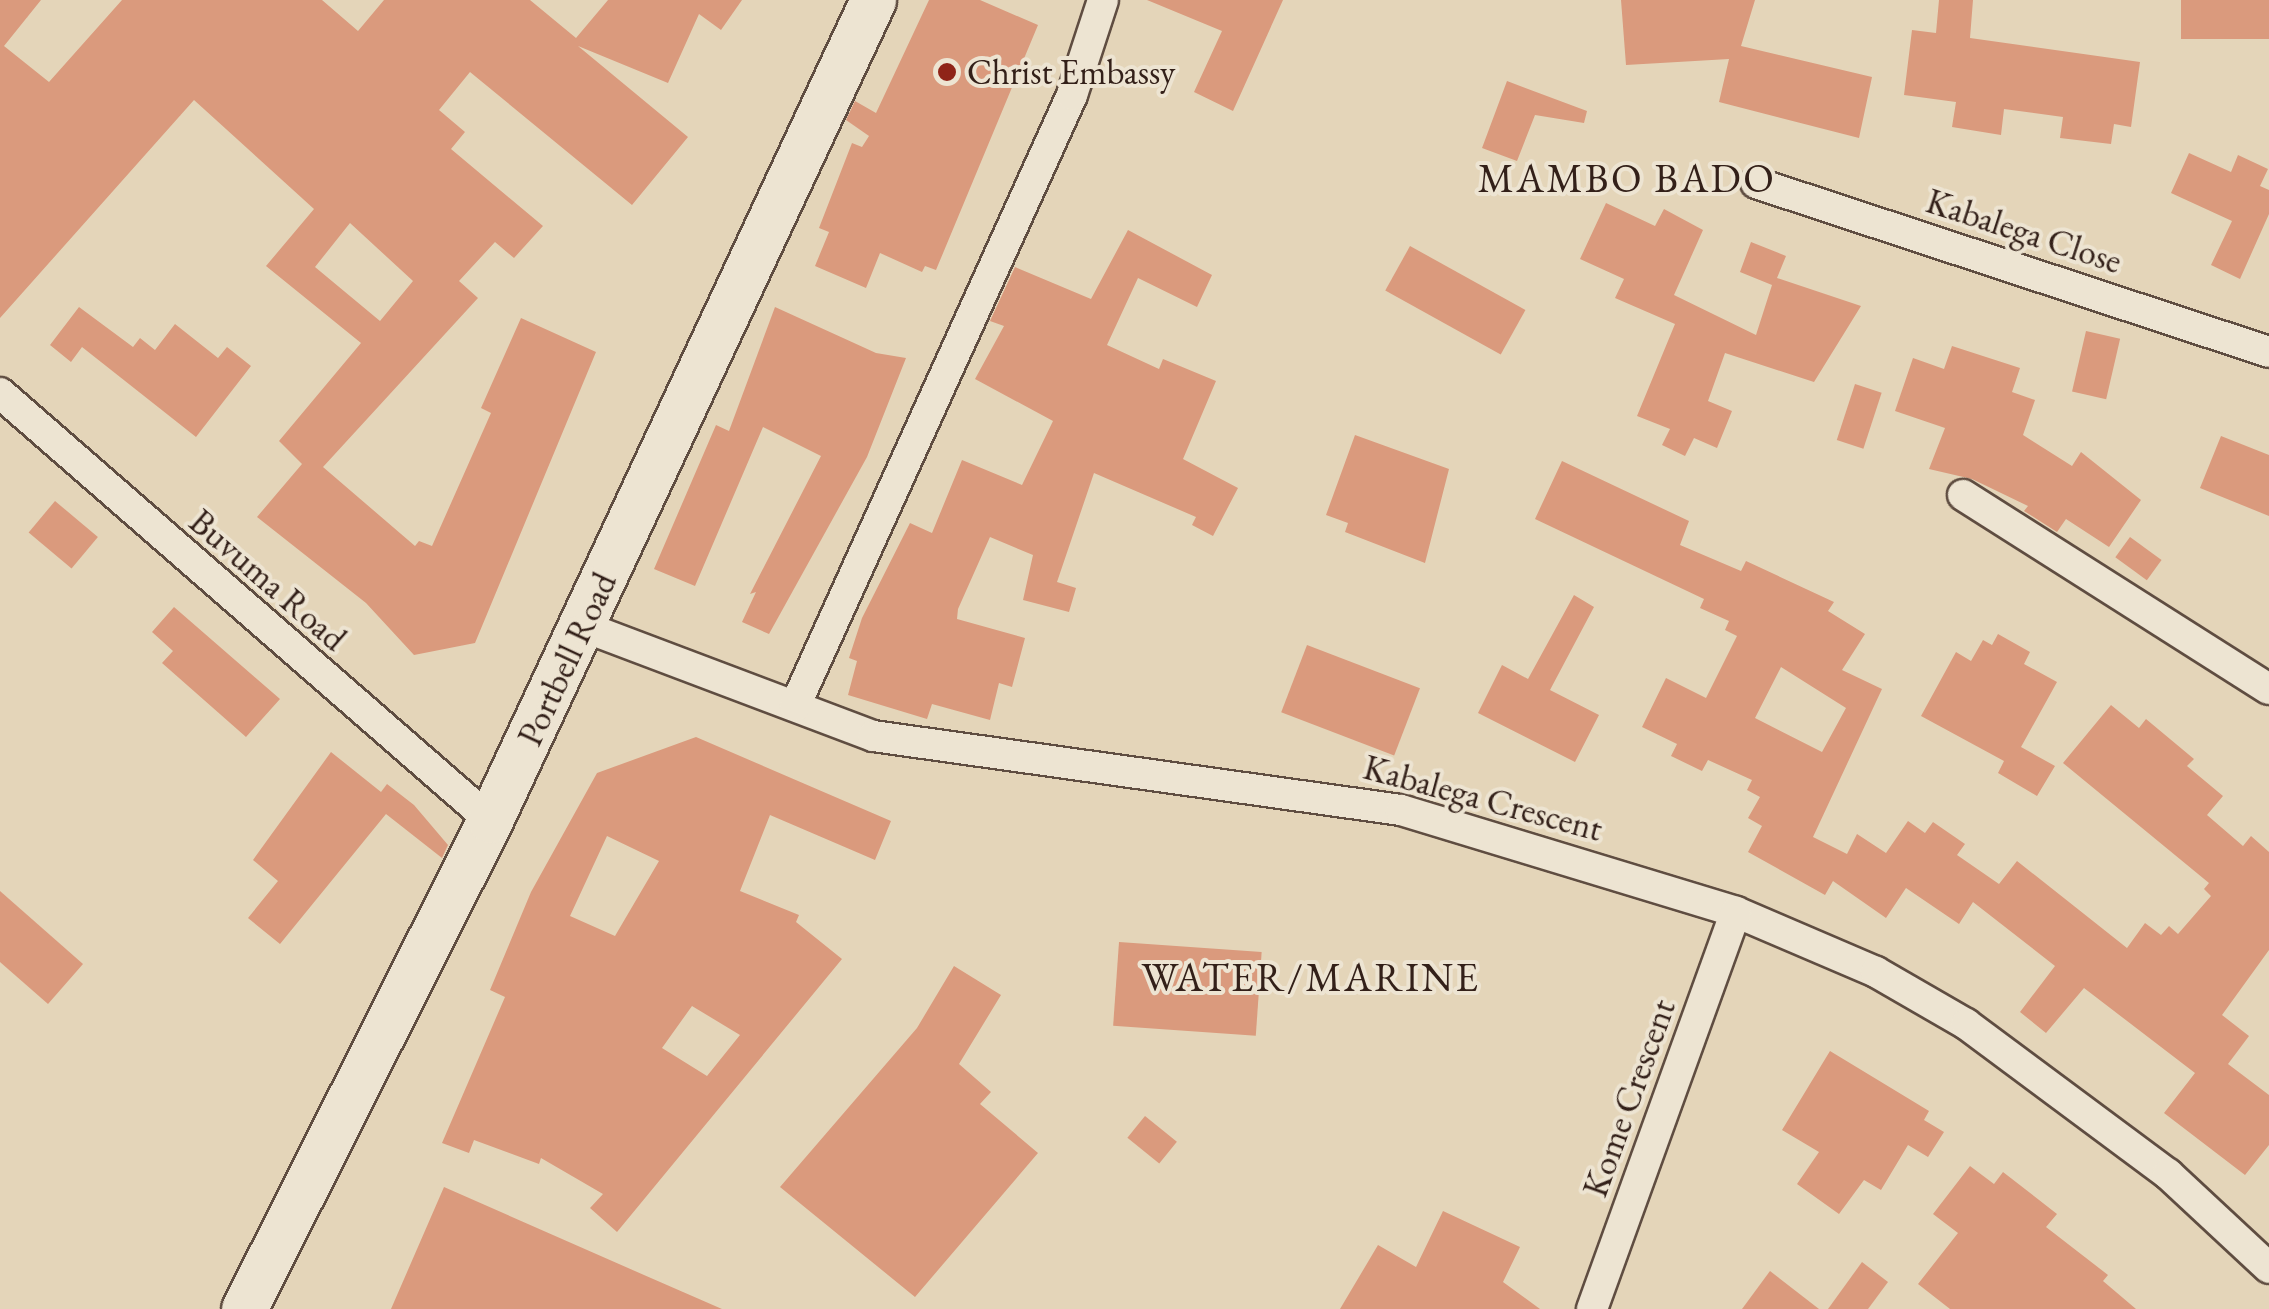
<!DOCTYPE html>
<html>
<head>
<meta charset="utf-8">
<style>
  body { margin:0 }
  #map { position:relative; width:2269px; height:1309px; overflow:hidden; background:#e4d5b9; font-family:"EB Garamond",serif }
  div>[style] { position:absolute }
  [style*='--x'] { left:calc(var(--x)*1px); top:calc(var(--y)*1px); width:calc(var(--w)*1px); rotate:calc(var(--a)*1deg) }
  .building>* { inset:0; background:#da9a7d; transform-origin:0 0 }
  .roads { filter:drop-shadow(2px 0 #5f4d41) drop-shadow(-2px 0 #5f4d41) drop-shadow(0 2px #5f4d41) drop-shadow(0 -2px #5f4d41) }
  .street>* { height:30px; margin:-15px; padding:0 15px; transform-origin:15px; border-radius:15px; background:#ede4d2 }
  .secondary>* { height:45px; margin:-22.5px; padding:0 22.5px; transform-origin:22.5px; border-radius:22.5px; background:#ede4d2 }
  .dots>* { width:28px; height:28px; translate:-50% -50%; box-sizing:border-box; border:5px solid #ede4d2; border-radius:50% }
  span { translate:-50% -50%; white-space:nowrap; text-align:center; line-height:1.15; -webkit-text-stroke:8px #ede4d2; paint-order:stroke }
  .poi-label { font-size:35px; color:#332019 }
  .left { translate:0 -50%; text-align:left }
  .street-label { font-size:35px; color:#332019 }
  .quarter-label { font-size:40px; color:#332019; letter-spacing:2.5px }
</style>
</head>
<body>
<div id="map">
  <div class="building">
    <i style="clip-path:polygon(evenodd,0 0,41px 0,4px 46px,49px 82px,122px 0,322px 0,358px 31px,384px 0,530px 0,576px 38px,608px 0,742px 0,721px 30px,699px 14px,668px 83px,578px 46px,688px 137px,632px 205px,470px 72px,439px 110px,465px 132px,451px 149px,543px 226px,514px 258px,495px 242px,459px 281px,478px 298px,323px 467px,415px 546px,419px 541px,432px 546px,491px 413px,481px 408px,521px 318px,596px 352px,475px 643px,414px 655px,366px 603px,257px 517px,302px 464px,279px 441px,361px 343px,266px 266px,314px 209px,194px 100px,0 318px,0 0,350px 223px,413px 281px,380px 321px,315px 267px,350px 223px)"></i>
    <i style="clip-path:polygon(929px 0,980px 0,1038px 25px,936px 270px,925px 266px,922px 272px,880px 253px,866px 288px,815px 266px,829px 232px,819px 228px,852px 143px,862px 147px,869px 136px,846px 120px,855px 101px,876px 113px)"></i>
    <i style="clip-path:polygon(1147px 0,1283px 0,1233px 111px,1194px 92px,1222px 31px)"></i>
    <i style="clip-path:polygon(1621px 0,1755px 0,1741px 46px,1872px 77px,1859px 138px,1719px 102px,1729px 59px,1626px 65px)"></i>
    <i style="clip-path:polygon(1939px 0,1973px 0,1970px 38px,2140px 62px,2131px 127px,2114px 124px,2111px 144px,2060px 138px,2063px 117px,2004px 109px,2001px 135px,1952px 127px,1956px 102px,1904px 95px,1912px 30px,1936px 33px)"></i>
    <i style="left:2181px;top:0;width:88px;height:39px"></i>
    <i style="clip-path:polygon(1507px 81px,1587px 111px,1584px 123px,1535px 115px,1517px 161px,1482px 148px)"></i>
    <i style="clip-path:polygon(2189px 153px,2231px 172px,2238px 155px,2268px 169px,2260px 186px,2269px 190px,2269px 214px,2240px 279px,2211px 265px,2232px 221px,2171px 193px)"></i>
    <i style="clip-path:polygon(1606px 203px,1655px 226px,1664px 209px,1703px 230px,1674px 295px,1756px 335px,1772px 285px,1740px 272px,1751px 242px,1786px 256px,1777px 278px,1861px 306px,1814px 382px,1725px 353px,1708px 401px,1732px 411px,1717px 448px,1694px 438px,1685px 456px,1662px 445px,1670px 429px,1637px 416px,1675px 324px,1615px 298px,1624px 279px,1580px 259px)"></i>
    <i style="clip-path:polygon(1128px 230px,1212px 275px,1197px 307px,1138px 278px,1107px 345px,1159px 369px,1163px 359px,1216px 381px,1183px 459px,1238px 488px,1213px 536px,1192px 525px,1196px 517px,1094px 473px,1057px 582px,1076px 588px,1069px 612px,1023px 600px,1033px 555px,990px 537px,958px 609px,957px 619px,1025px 638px,1012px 687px,999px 683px,990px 720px,932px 704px,927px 719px,848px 695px,857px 661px,849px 658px,862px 618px,910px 523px,932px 533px,962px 460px,1022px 485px,1053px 421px,975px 379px,1004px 326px,990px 321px,1015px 267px,1091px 299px)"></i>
    <i style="left:1410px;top:246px;width:132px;height:51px;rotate:29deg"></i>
    <i style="clip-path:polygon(79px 307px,133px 347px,140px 338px,155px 350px,175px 324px,218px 358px,227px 347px,251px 366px,196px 437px,82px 347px,71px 362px,50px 345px)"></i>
    <i style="clip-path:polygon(775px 307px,876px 353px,906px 358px,867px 457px,769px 634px,742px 622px,756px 592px,750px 594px,821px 456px,763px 427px,695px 586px,654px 569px,716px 425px,729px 431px)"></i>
    <i style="left:2086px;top:331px;width:35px;height:62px;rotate:13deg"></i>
    <i style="clip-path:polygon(1952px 346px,2020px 368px,2012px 392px,2035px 400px,2023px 435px,2072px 466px,2081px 452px,2141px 500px,2109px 547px,2066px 519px,2057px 532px,2024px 511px,2028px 506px,1972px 479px,1929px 469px,1945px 428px,1895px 411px,1913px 358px,1944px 369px)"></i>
    <i style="left:1855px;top:384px;width:28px;height:59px;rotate:18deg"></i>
    <i style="clip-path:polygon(1355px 435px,1449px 469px,1425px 563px,1345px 532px,1348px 523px,1326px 515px)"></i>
    <i style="clip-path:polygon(2221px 436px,2269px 455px,2269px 516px,2200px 488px)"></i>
    <i style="clip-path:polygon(evenodd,1562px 461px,1689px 521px,1680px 545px,1741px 571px,1746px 561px,1834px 602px,1828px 611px,1865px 634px,1842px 670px,1882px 689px,1813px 837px,1847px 854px,1857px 834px,1886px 853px,1908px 821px,1925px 833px,1933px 822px,1965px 844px,1957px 855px,1999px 884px,2017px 861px,2127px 948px,2145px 923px,2161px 935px,2169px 926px,2178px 934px,2211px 896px,2204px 889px,2209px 883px,2063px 763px,2111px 705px,2139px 728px,2146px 719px,2194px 759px,2187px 766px,2223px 796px,2207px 815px,2243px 846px,2251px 836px,2269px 852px,2269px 950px,2222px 1015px,2249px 1036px,2228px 1064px,2269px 1095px,2269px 1145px,2245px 1175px,2164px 1113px,2195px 1073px,2084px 988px,2046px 1033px,2020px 1012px,2055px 966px,1973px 902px,1959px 924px,1906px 888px,1886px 918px,1833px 881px,1825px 895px,1748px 852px,1762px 826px,1748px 818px,1760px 797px,1747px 790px,1752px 780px,1708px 760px,1702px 771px,1671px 756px,1677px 744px,1642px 727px,1666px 678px,1706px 698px,1737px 636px,1725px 630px,1729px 621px,1700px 608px,1704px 599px,1535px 519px,1562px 461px,1781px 667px,1846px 708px,1822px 752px,1755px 718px,1781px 667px)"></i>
    <i style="left:55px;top:501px;width:56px;height:41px;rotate:40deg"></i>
    <i style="left:2130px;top:537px;width:39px;height:25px;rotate:36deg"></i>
    <i style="clip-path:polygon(1574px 595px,1594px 607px,1550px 690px,1599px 715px,1575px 762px,1478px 713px,1502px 665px,1528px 679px)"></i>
    <i style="clip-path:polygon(174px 607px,280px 699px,246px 737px,162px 663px,173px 651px,152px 632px)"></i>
    <i style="clip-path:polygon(1998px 634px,2030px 652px,2024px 664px,2057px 682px,2021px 747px,2055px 766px,2037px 796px,1998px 773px,2004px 761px,1921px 716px,1956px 652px,1971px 661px,1983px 640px,1992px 645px)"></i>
    <i style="left:1307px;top:645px;width:121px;height:72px;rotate:21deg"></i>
    <i style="clip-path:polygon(evenodd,696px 737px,891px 821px,875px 860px,770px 815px,740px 891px,799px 915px,796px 922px,842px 959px,617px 1232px,590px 1208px,603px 1194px,541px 1158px,539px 1164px,474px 1140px,469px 1153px,442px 1143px,505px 997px,490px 990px,531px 892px,597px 773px,696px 737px,607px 836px,659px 861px,615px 936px,570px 916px,607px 836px,696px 737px,692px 1006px,740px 1035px,707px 1076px,662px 1048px,692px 1006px)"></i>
    <i style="clip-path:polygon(331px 752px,381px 792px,387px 784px,414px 805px,448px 845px,442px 858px,386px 814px,280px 944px,248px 918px,278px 881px,253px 860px)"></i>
    <i style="clip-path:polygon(0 891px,83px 964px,48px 1004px,0 962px)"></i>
    <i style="left:1119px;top:942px;width:143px;height:84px;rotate:4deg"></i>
    <i style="clip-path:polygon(954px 966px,1001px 995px,959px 1064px,991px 1092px,980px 1104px,1038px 1153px,915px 1297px,780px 1187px,917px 1028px)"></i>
    <i style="clip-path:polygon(1830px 1051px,1929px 1111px,1924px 1120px,1944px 1132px,1928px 1157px,1908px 1145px,1881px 1190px,1864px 1180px,1839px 1214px,1797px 1184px,1819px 1152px,1782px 1130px)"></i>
    <i style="left:1145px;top:1116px;width:41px;height:28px;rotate:39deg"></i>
    <i style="clip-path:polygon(1970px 1166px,1994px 1184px,2003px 1172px,2057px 1214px,2046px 1227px,2108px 1275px,2103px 1281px,2136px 1309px,1950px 1309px,1918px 1284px,1958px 1233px,1933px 1214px)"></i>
    <i style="clip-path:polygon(444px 1187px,644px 1275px,722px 1309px,391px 1309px)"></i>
    <i style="clip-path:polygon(1443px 1211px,1520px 1247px,1503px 1282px,1540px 1309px,1340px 1309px,1378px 1245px,1416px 1267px)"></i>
    <i style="clip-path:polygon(1862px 1262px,1888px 1282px,1868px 1309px,1828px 1309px)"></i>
    <i style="clip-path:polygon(1770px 1271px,1819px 1309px,1742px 1309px)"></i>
  </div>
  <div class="roads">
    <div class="street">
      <i style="--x:1756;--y:183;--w:540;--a:18.23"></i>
      <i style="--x:0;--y:393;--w:650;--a:41.07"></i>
      <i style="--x:1963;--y:495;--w:362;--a:32.4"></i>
      <i style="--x:582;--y:626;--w:311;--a:20.7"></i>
      <i style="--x:873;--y:736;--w:533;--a:7.98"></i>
      <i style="--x:1401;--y:810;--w:350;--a:16.9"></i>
      <i style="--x:1736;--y:912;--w:152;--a:23.2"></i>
      <i style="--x:1876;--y:972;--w:104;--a:30"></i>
      <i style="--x:1966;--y:1024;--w:252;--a:36.6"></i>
      <i style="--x:2168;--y:1174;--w:138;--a:42.9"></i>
      <i style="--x:795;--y:706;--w:671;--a:-65.61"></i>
      <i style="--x:1072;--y:95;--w:100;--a:-71.9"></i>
      <i style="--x:1592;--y:1309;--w:422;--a:-70.1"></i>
    </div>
    <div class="secondary">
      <i style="--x:244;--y:1309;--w:547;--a:-63.29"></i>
      <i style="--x:490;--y:820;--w:905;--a:-64.96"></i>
    </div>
  </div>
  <div class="dots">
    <i style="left:947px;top:72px;background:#8f2418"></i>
  </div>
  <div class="poi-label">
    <span class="left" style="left:967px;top:72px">Christ Embassy</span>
  </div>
  <div class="street-label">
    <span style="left:2024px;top:231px;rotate:18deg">Kabalega Close</span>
    <span style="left:268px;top:580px;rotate:41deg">Buvuma Road</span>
    <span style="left:567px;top:659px;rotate:-65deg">Portbell Road</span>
    <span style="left:1483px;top:798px;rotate:15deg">Kabalega Crescent</span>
    <span style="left:1629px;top:1098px;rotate:-70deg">Kome Crescent</span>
  </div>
  <div class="quarter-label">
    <span style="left:1627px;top:178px">MAMBO BADO</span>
    <span style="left:1311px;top:977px">WATER/MARINE</span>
  </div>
</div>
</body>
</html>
